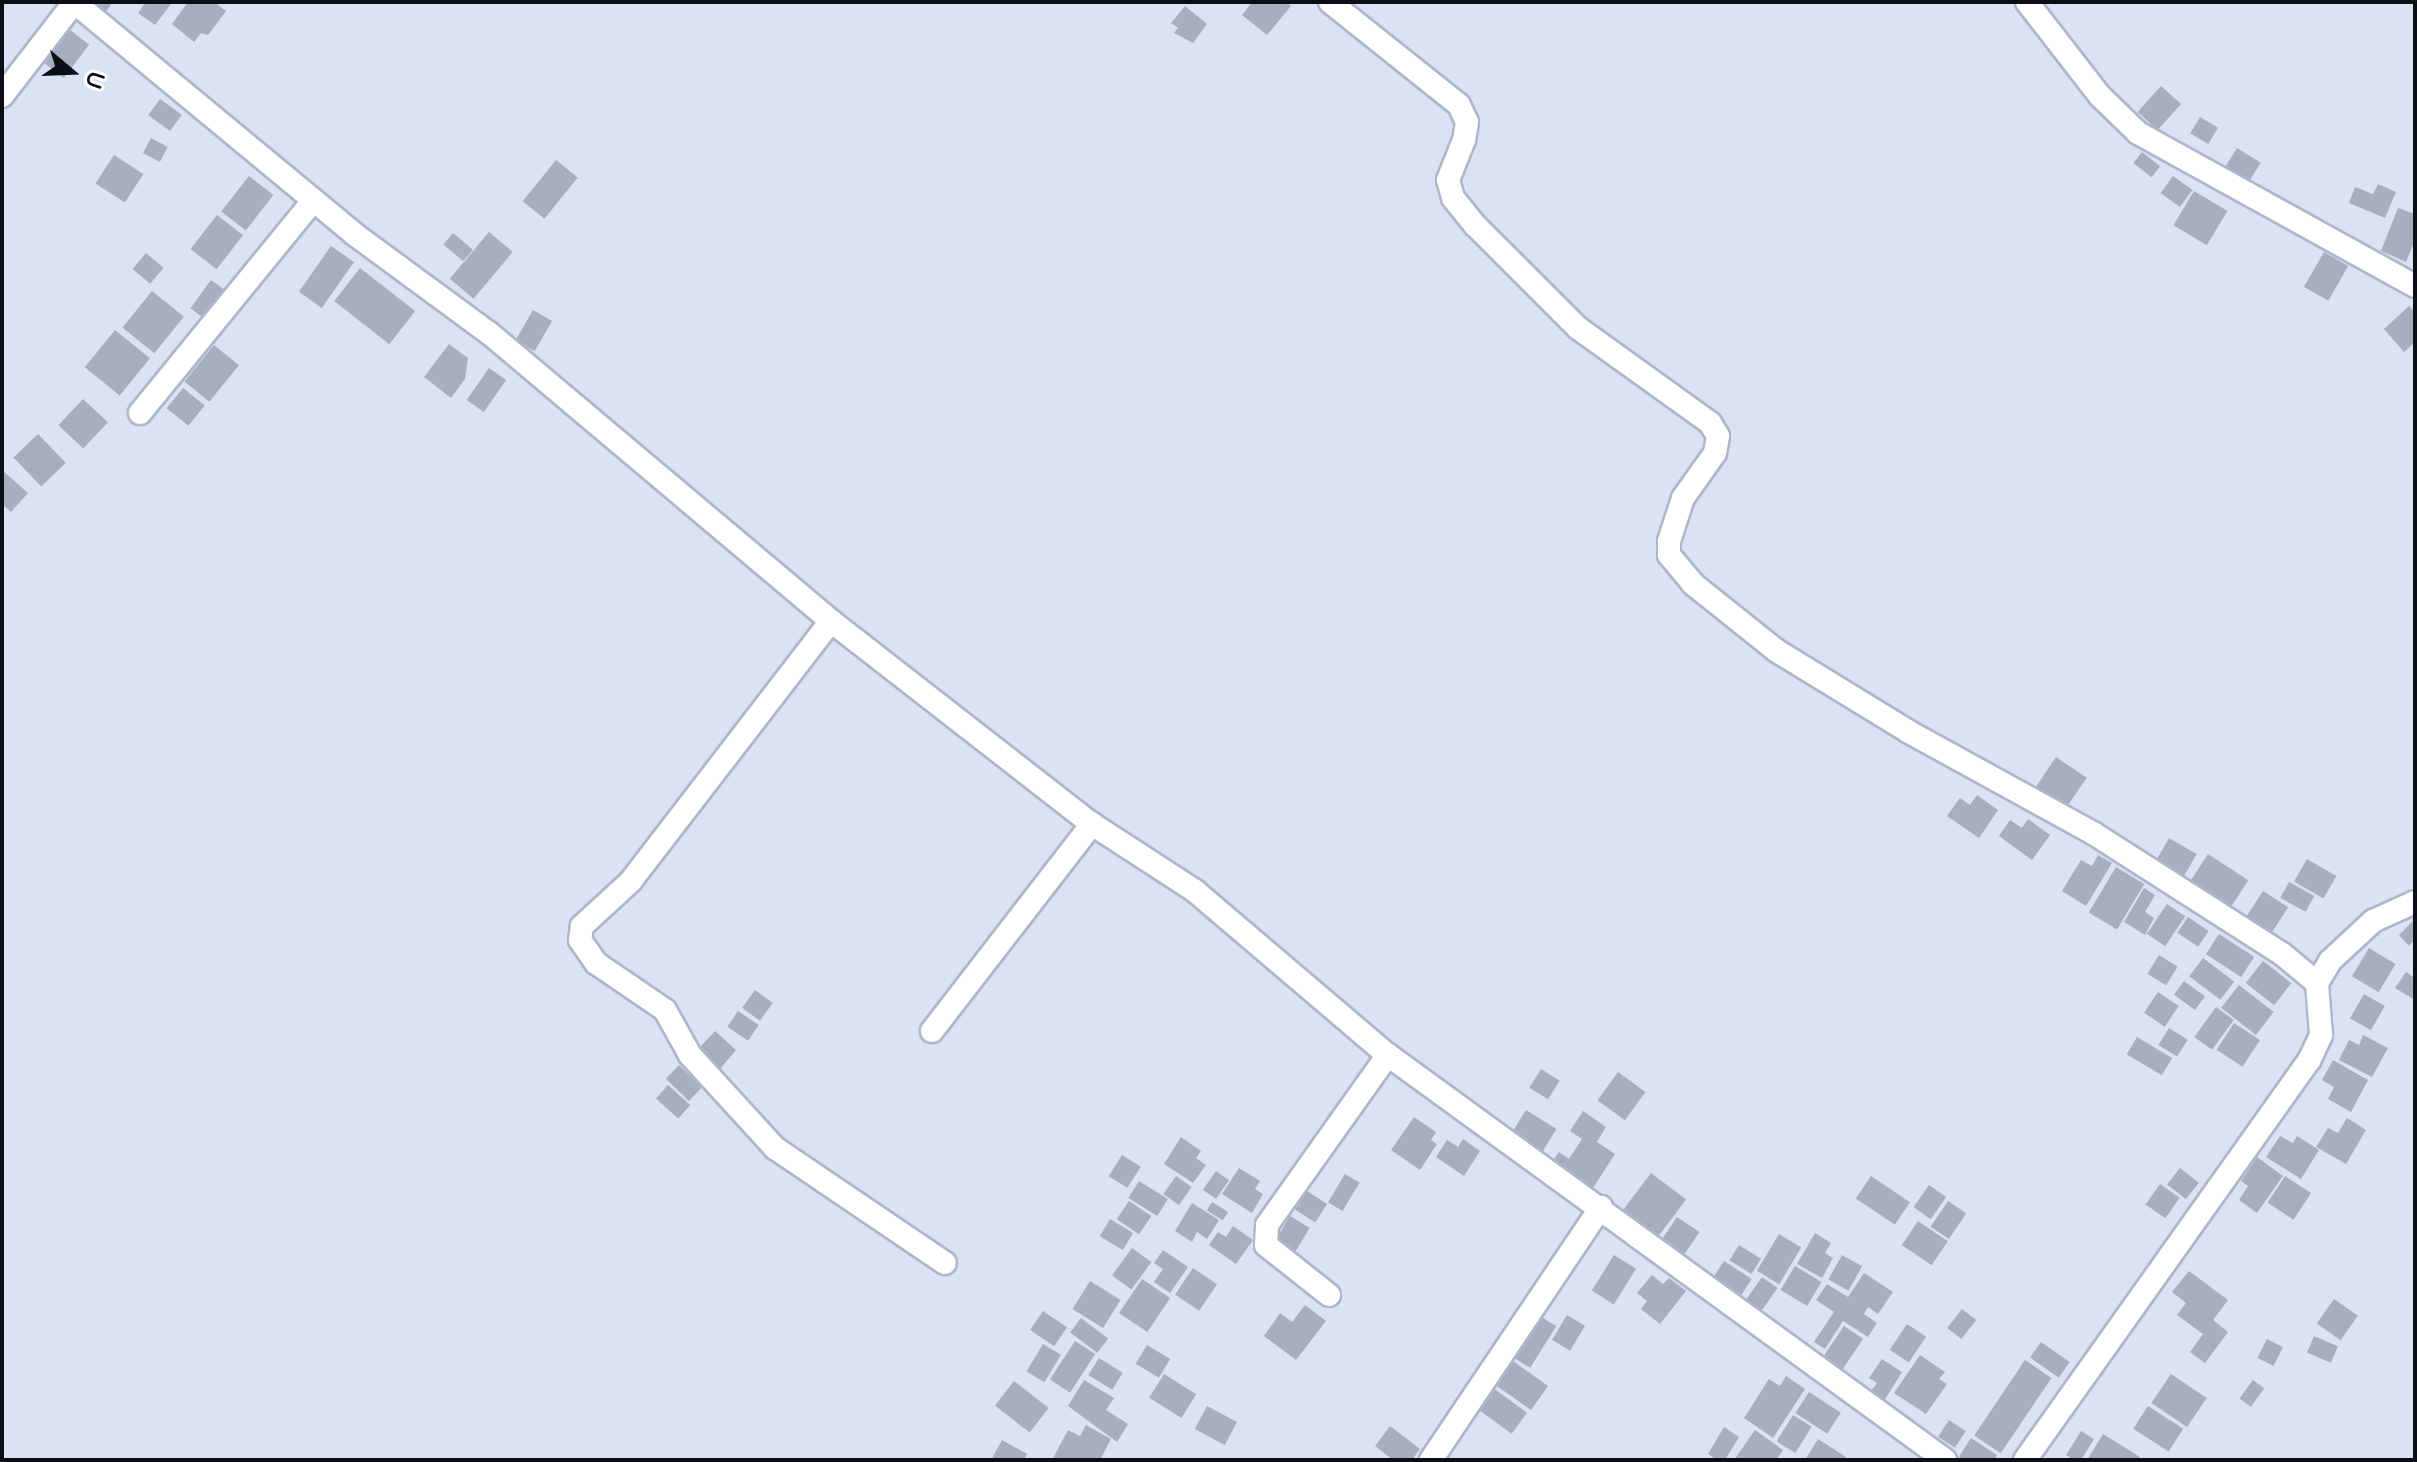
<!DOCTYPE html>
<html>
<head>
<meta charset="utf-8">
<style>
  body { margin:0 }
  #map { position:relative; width:2417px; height:1462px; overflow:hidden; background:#dae3f6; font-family:"Varela Round",sans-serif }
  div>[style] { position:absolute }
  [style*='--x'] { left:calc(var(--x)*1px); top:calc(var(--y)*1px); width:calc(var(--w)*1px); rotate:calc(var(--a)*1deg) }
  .building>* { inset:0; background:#a6aec1; transform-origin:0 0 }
  .roads { filter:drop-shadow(2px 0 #aeb7ca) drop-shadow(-2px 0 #aeb7ca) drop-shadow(0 2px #aeb7ca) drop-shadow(0 -2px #aeb7ca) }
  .street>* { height:22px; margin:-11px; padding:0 11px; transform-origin:11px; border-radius:11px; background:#fff }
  span { translate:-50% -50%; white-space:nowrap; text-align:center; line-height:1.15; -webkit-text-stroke:6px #fff; paint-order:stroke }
  .frame { position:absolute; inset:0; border:4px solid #0b0e14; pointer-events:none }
  .north { position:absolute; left:32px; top:32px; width:80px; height:80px; -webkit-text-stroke:6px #fff; paint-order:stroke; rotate:109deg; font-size:22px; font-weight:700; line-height:32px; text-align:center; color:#0b0e14 }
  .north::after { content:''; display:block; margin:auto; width:28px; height:36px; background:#0b0e14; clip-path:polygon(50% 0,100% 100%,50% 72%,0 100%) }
</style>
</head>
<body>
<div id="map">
  <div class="building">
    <i style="clip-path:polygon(86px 2px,113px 2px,102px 17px)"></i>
    <i style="clip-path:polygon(146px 2px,171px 4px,155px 25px,138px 13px)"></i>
    <i style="clip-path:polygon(188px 2px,214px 2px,226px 11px,208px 35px,201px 33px,194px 42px,172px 24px)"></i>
    <i style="clip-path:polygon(1252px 2px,1286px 2px,1291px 6px,1267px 35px,1242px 15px)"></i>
    <i style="clip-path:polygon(1185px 6px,1207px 24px,1193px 43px,1174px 33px,1178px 28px,1171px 23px)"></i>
    <i style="left:62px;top:24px;width:34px;height:42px;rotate:37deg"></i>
    <i style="left:2161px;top:86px;width:27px;height:35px;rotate:42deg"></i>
    <i style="left:160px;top:99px;width:27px;height:20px;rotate:36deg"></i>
    <i style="left:2200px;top:117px;width:21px;height:19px;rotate:31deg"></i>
    <i style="left:151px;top:138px;width:19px;height:17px;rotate:28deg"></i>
    <i style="left:2237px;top:148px;width:28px;height:32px;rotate:32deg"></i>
    <i style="left:2142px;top:152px;width:23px;height:14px;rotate:38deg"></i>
    <i style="left:114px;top:155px;width:35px;height:34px;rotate:33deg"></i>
    <i style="left:556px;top:160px;width:28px;height:53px;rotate:39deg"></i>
    <i style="left:249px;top:176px;width:31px;height:45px;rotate:38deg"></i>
    <i style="left:2173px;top:176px;width:24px;height:21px;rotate:36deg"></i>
    <i style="clip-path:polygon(2378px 184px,2396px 192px,2385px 218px,2349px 203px,2355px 187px,2373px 194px)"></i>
    <i style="left:2194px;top:191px;width:39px;height:40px;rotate:31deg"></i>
    <i style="clip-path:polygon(2398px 208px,2415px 214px,2415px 240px,2406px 262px,2381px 251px)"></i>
    <i style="left:217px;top:215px;width:33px;height:43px;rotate:38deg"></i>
    <i style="left:489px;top:232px;width:31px;height:61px;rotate:40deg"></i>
    <i style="left:453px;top:233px;width:26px;height:15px;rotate:40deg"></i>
    <i style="left:331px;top:246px;width:28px;height:56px;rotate:35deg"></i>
    <i style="left:2324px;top:252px;width:28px;height:40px;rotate:30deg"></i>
    <i style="left:146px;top:253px;width:23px;height:21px;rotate:40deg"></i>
    <i style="left:360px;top:268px;width:70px;height:42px;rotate:38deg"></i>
    <i style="left:211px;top:280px;width:26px;height:35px;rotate:36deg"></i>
    <i style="left:152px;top:291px;width:41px;height:47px;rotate:39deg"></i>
    <i style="clip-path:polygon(2409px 306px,2415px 312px,2415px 342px,2404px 352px,2384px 329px)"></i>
    <i style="left:533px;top:310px;width:22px;height:35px;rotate:30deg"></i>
    <i style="left:115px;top:330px;width:45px;height:48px;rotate:39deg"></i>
    <i style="clip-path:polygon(449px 344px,468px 358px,465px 379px,451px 398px,424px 377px)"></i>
    <i style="left:214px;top:345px;width:32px;height:47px;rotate:39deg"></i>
    <i style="left:489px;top:368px;width:21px;height:39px;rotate:35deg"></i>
    <i style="left:183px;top:388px;width:28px;height:26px;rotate:39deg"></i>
    <i style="left:83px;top:399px;width:34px;height:36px;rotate:43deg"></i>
    <i style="left:38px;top:434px;width:40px;height:34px;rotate:46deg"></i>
    <i style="clip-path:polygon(2px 470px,28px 493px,11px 512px,2px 504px)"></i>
    <i style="left:2056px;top:757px;width:37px;height:43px;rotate:34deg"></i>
    <i style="clip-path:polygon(1977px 795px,1998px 810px,1979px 838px,1947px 816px,1960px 798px,1970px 805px)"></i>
    <i style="clip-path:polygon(2028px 819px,2050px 835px,2032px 860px,1999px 836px,2010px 820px,2022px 828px)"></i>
    <i style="left:2169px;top:838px;width:32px;height:34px;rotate:30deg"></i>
    <i style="left:2208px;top:854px;width:48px;height:40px;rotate:33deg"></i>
    <i style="clip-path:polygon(2098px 855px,2112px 863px,2086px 906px,2062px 891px,2081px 860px,2092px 866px)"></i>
    <i style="left:2307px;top:859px;width:34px;height:26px;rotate:30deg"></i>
    <i style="left:2116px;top:867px;width:33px;height:53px;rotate:31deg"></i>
    <i style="left:2289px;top:882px;width:29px;height:18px;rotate:29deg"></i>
    <i style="clip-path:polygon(2144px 888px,2155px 895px,2145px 912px,2154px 918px,2145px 935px,2124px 922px)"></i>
    <i style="left:2263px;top:891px;width:30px;height:39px;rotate:33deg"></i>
    <i style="left:2167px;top:904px;width:22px;height:36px;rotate:34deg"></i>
    <i style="left:2188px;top:917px;width:25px;height:19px;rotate:34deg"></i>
    <i style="clip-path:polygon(2415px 919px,2415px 939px,2409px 946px,2399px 935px)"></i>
    <i style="left:2219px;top:934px;width:42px;height:24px;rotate:33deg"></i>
    <i style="left:2369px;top:948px;width:31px;height:33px;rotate:31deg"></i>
    <i style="left:2159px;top:955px;width:22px;height:22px;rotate:32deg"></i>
    <i style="left:2203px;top:958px;width:39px;height:23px;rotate:37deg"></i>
    <i style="left:2263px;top:961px;width:36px;height:28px;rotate:38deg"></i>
    <i style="clip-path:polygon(2406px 972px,2415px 978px,2415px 1000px,2395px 988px)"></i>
    <i style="left:2184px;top:981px;width:26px;height:17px;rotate:36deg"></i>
    <i style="left:2239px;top:985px;width:44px;height:29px;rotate:38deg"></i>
    <i style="left:755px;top:990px;width:22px;height:22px;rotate:36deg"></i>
    <i style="left:2158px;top:992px;width:25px;height:25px;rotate:34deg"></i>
    <i style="left:2364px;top:994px;width:24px;height:28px;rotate:30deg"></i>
    <i style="left:2216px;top:1007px;width:22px;height:37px;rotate:36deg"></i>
    <i style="left:738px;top:1011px;width:25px;height:19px;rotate:34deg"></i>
    <i style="left:2234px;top:1023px;width:31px;height:32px;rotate:33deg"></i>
    <i style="left:2169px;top:1028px;width:22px;height:20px;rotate:32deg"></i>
    <i style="clip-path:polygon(715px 1031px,736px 1050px,714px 1076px,698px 1063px,707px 1053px,700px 1047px)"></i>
    <i style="clip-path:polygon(2363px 1035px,2388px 1048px,2372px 1077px,2339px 1060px,2349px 1040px,2359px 1045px)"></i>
    <i style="left:2137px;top:1037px;width:41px;height:20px;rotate:31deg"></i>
    <i style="clip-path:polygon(2333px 1060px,2368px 1080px,2351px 1112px,2328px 1099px,2334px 1087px,2322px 1080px)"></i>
    <i style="left:679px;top:1065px;width:32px;height:19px;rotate:44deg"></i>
    <i style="left:1541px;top:1069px;width:22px;height:22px;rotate:32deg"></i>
    <i style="left:1618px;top:1072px;width:34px;height:35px;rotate:36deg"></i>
    <i style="left:668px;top:1085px;width:30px;height:18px;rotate:42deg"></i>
    <i style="left:1526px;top:1110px;width:36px;height:31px;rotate:32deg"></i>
    <i style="clip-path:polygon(1583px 1111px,1606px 1127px,1597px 1142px,1615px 1154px,1591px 1191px,1550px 1164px,1559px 1152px,1569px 1159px,1582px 1139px,1570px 1131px)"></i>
    <i style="clip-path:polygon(1414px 1117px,1436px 1132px,1431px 1140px,1437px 1144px,1420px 1170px,1391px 1150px)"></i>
    <i style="clip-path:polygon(2347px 1118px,2366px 1130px,2346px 1164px,2316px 1147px,2328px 1128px,2338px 1133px)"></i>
    <i style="clip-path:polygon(2280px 1136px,2293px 1143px,2297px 1136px,2319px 1150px,2301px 1179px,2266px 1157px)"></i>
    <i style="clip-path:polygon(1181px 1137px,1201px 1151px,1196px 1158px,1206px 1165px,1193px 1183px,1164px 1164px)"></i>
    <i style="clip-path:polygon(1463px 1139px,1480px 1151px,1464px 1176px,1436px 1157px,1447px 1140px,1458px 1147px)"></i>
    <i style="left:1122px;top:1155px;width:22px;height:25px;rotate:32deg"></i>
    <i style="clip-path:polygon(2257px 1157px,2283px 1176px,2257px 1213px,2239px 1200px,2248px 1186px,2241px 1181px)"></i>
    <i style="clip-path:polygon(1239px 1168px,1260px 1181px,1255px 1189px,1263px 1194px,1252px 1213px,1222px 1194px)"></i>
    <i style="left:2180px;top:1168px;width:24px;height:21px;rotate:38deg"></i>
    <i style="left:1216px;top:1171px;width:16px;height:23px;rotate:35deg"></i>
    <i style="left:1651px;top:1173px;width:44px;height:47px;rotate:37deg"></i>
    <i style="left:1345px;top:1174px;width:17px;height:33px;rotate:31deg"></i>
    <i style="left:1176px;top:1176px;width:19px;height:22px;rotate:35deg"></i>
    <i style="left:1871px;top:1176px;width:47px;height:27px;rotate:34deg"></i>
    <i style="left:2285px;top:1176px;width:31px;height:32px;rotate:33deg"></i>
    <i style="left:1139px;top:1181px;width:34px;height:20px;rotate:32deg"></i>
    <i style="left:2160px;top:1184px;width:24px;height:25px;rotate:35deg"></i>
    <i style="left:1929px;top:1185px;width:21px;height:27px;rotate:35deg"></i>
    <i style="left:1307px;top:1191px;width:24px;height:22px;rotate:33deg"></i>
    <i style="left:1129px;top:1201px;width:27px;height:22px;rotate:34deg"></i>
    <i style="left:1948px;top:1201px;width:22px;height:31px;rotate:34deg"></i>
    <i style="left:1212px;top:1202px;width:19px;height:10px;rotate:32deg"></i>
    <i style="clip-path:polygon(1192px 1203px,1219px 1220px,1207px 1239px,1197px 1232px,1192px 1242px,1175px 1231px)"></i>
    <i style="left:1290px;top:1216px;width:23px;height:30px;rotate:31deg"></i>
    <i style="left:1677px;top:1217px;width:27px;height:30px;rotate:34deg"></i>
    <i style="left:1110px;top:1219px;width:27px;height:20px;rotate:31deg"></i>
    <i style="left:1918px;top:1221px;width:36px;height:29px;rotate:34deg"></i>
    <i style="clip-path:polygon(1233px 1226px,1253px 1240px,1236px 1264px,1209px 1245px,1218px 1232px,1226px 1237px)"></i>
    <i style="clip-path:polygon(1815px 1233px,1831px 1243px,1825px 1253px,1833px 1258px,1822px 1278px,1797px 1264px)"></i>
    <i style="left:1779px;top:1234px;width:26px;height:43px;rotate:31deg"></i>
    <i style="left:1739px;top:1245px;width:26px;height:18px;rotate:32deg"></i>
    <i style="left:1132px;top:1248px;width:24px;height:34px;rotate:36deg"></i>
    <i style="clip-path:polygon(1163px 1250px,1188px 1267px,1170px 1293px,1154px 1282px,1163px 1269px,1154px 1263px)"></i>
    <i style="left:1614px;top:1255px;width:26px;height:42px;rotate:32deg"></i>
    <i style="left:1842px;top:1255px;width:23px;height:28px;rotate:29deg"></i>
    <i style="left:1724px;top:1261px;width:33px;height:23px;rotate:33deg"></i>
    <i style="left:1795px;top:1266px;width:31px;height:28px;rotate:31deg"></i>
    <i style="left:1193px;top:1268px;width:29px;height:32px;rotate:34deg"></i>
    <i style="clip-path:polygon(2189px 1271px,2228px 1300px,2213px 1320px,2228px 1332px,2205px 1363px,2190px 1352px,2203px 1334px,2177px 1315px,2186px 1303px,2172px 1292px)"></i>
    <i style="clip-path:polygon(1864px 1273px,1893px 1292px,1878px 1314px,1868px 1307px,1864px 1314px,1877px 1323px,1868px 1337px,1843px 1321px,1825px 1349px,1814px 1342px,1834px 1312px,1816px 1300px,1827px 1284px,1848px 1297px)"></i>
    <i style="clip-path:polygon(1652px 1275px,1663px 1284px,1669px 1278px,1686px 1291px,1660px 1324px,1641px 1309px,1647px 1301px,1637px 1293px)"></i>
    <i style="left:1762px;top:1277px;width:19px;height:34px;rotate:35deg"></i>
    <i style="left:1142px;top:1279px;width:34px;height:41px;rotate:34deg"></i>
    <i style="left:1090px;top:1281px;width:36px;height:33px;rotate:32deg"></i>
    <i style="left:2334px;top:1299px;width:29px;height:30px;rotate:35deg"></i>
    <i style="clip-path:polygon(1305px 1305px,1326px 1321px,1296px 1360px,1264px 1336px,1280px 1313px,1292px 1322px)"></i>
    <i style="left:1962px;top:1309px;width:18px;height:24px;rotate:38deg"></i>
    <i style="left:1043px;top:1311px;width:29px;height:23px;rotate:34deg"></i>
    <i style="left:1535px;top:1313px;width:25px;height:49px;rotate:32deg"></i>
    <i style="left:1567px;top:1315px;width:21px;height:29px;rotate:31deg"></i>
    <i style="left:1081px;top:1318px;width:34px;height:18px;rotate:37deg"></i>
    <i style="left:1907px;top:1324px;width:23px;height:31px;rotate:34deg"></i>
    <i style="left:1844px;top:1326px;width:23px;height:37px;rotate:34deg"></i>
    <i style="left:2314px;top:1336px;width:26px;height:18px;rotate:23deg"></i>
    <i style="left:2267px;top:1339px;width:18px;height:21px;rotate:27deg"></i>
    <i style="left:1075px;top:1341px;width:24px;height:46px;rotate:33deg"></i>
    <i style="left:2041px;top:1342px;width:35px;height:19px;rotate:35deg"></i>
    <i style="left:1043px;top:1344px;width:21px;height:32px;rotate:31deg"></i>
    <i style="left:1147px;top:1345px;width:27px;height:22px;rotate:31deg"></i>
    <i style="clip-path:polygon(1920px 1355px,1945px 1372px,1939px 1379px,1947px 1384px,1926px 1414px,1894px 1393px)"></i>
    <i style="left:1099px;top:1358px;width:28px;height:20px;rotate:32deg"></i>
    <i style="clip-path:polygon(1882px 1359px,1902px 1372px,1884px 1401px,1870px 1392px,1877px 1383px,1869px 1378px)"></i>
    <i style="left:2025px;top:1360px;width:32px;height:91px;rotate:34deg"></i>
    <i style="clip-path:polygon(1513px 1361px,1548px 1386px,1531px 1410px,1497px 1386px,1502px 1379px,1497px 1375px)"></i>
    <i style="left:1164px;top:1374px;width:38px;height:28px;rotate:32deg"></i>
    <i style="left:2171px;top:1374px;width:43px;height:35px;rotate:34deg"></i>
    <i style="clip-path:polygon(1786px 1376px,1805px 1389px,1773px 1438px,1744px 1418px,1769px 1379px,1780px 1386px)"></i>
    <i style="clip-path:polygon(1084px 1380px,1114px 1398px,1106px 1410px,1128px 1424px,1117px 1442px,1068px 1406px)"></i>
    <i style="left:2253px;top:1380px;width:14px;height:23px;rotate:36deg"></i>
    <i style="left:1014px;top:1381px;width:44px;height:31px;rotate:38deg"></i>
    <i style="left:1493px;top:1388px;width:42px;height:26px;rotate:36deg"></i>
    <i style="left:1809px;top:1392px;width:38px;height:25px;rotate:33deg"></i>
    <i style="left:1207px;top:1406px;width:34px;height:26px;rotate:28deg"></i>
    <i style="left:2148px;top:1406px;width:42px;height:27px;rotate:33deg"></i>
    <i style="left:1793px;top:1415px;width:22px;height:31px;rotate:32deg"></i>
    <i style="left:1949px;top:1420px;width:20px;height:20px;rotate:33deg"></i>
    <i style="clip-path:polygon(1086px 1425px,1111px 1439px,1100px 1460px,1052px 1460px,1068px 1430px,1080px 1436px)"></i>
    <i style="clip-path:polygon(1390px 1426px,1420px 1449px,1412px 1460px,1393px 1460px,1375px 1446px)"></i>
    <i style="clip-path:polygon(1724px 1427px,1739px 1437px,1725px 1460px,1717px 1460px,1708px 1454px)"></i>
    <i style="clip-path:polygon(1755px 1430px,1783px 1450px,1776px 1460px,1734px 1460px)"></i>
    <i style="clip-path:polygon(2081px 1431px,2094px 1439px,2081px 1460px,2074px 1460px,2066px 1455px)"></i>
    <i style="clip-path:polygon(2103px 1434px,2140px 1457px,2138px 1460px,2087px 1460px)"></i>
    <i style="clip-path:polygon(1971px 1438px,1997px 1455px,1995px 1460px,1957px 1460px)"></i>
    <i style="clip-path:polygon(1818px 1439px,1846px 1457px,1844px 1460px,1805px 1460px)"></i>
    <i style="clip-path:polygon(1002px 1440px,1027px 1454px,1024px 1460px,991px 1460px)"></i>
  </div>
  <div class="roads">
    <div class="street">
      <i style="--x:74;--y:2;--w:364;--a:39.6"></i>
      <i style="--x:354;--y:234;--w:167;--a:36.3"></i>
      <i style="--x:489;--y:333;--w:447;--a:40.1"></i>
      <i style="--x:831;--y:621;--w:331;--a:37.9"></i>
      <i style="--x:1092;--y:824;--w:123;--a:33"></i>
      <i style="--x:1195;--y:891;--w:253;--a:40.4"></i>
      <i style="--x:1388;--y:1055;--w:689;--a:36.02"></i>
      <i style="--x:1330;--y:2;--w:165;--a:38.6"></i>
      <i style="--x:1459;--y:105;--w:19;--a:65"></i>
      <i style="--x:1467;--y:122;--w:18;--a:99"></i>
      <i style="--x:1464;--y:140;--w:43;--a:111.8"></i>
      <i style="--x:1448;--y:180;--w:19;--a:74"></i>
      <i style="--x:1453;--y:198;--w:36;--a:51"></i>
      <i style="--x:1476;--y:226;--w:144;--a:45"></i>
      <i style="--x:1578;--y:328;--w:163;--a:35.7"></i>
      <i style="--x:1710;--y:423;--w:15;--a:58"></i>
      <i style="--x:1718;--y:436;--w:17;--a:100"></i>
      <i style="--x:1715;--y:453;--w:55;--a:125.4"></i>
      <i style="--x:1683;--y:498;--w:45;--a:108"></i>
      <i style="--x:1669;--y:541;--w:14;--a:90"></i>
      <i style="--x:1669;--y:555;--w:38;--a:50"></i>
      <i style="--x:1693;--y:584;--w:107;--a:38.6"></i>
      <i style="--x:1777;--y:651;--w:155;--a:31.5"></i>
      <i style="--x:1909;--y:732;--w:210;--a:28.8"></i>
      <i style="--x:2093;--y:833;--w:223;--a:32.6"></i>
      <i style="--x:2281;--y:953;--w:47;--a:39.8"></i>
      <i style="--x:2027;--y:2;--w:119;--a:52.2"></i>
      <i style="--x:2100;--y:96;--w:53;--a:44.2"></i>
      <i style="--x:2138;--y:133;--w:316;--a:28.9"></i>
      <i style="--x:2;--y:96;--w:118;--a:-52.3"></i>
      <i style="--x:140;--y:413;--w:274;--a:-50.8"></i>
      <i style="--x:831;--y:621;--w:328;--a:127.6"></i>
      <i style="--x:631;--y:881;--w:67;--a:137.4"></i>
      <i style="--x:582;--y:926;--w:14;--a:98"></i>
      <i style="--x:580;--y:940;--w:28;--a:55"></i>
      <i style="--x:596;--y:963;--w:83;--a:34.3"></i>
      <i style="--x:665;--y:1010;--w:51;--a:60.9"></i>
      <i style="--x:690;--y:1055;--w:126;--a:47.6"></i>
      <i style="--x:775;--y:1148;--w:205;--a:34.1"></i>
      <i style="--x:932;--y:1031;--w:262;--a:-52.3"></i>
      <i style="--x:1329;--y:1295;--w:80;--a:-141.6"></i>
      <i style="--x:1266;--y:1245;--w:20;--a:-87"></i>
      <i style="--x:1267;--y:1225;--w:209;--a:-54.6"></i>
      <i style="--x:1431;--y:1460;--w:305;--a:-56.1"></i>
      <i style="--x:2025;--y:1460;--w:490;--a:-54.6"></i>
      <i style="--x:2309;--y:1061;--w:29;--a:-65"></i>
      <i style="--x:2321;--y:1035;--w:52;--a:-94.4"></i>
      <i style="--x:2317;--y:983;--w:26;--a:-59"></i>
      <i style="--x:2330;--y:961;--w:59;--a:-42.9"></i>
      <i style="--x:2373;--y:921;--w:46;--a:-24.3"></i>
    </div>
  </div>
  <div class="frame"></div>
  <div class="north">U</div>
</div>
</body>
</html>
